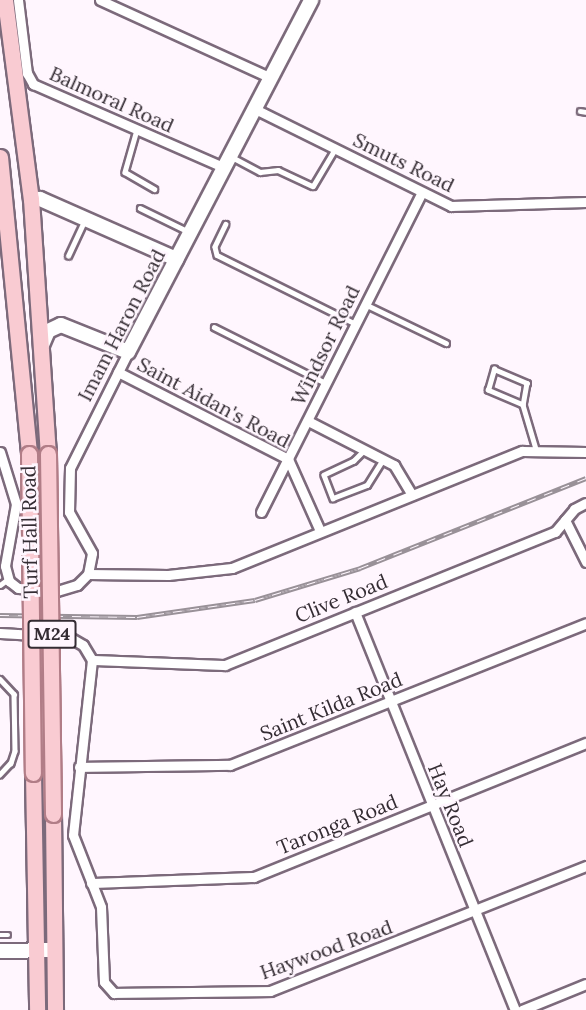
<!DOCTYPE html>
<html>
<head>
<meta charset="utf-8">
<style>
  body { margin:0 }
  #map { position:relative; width:586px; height:1010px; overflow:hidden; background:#fff6fe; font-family:Lora,serif }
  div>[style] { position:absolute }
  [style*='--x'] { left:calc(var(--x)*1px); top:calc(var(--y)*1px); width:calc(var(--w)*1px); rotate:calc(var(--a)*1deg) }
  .roads { filter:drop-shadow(2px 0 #7c6a7b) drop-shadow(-2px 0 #7c6a7b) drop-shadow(0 2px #7c6a7b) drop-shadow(0 -2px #7c6a7b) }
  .lane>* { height:4.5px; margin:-2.25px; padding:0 2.25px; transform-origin:2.25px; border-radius:2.25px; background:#fff }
  .street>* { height:9px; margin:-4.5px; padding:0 4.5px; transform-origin:4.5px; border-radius:4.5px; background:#fff }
  .secondary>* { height:14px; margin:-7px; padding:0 7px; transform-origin:7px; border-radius:7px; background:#fff }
  .primary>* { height:15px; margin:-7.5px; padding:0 7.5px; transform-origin:7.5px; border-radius:7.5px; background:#f9cbd2 }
  .rail>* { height:5px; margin-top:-2.5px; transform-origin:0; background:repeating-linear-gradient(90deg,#fff6fe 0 9px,#999198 0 18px); box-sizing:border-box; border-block:2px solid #999198 }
  .bridges { filter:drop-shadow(2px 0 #b17d87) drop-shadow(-2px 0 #b17d87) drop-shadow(0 2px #b17d87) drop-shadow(0 -2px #b17d87) }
  .primary-bridge>* { height:15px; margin:-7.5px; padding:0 7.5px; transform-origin:7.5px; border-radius:7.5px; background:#f9cbd2 }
  span { translate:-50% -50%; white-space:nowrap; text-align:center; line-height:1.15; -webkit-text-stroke:5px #fff6fe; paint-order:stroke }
  .shield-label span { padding:2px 4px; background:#fff6fe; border:2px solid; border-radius:4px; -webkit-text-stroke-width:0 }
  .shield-label { font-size:18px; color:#342c33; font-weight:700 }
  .street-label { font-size:20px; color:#342c33 }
</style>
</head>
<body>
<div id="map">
  <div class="roads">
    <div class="lane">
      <i style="--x:580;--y:111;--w:6;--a:9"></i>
      <i style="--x:137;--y:130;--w:44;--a:105.9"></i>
      <i style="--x:125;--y:172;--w:34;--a:30"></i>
      <i style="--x:232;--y:157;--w:32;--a:28"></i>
      <i style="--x:260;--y:172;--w:18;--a:-6"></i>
      <i style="--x:278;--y:170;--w:38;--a:25"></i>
      <i style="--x:313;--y:186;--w:43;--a:-59.3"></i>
      <i style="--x:140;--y:208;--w:52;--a:26.1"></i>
      <i style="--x:226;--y:224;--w:25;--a:116"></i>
      <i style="--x:215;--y:247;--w:8;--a:76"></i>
      <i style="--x:217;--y:255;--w:155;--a:26.4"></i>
      <i style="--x:68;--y:256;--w:38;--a:-65"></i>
      <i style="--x:365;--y:304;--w:90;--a:25.7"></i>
      <i style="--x:214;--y:327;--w:125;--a:26.6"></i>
      <i style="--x:523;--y:405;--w:38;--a:-157"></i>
      <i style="--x:488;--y:390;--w:22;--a:-74"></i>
      <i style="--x:494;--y:369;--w:36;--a:23"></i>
      <i style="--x:527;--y:383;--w:22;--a:100"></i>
      <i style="--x:523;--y:405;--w:46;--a:73.5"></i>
      <i style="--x:364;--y:451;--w:14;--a:135"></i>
      <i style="--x:354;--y:461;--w:33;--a:155"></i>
      <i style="--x:324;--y:475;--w:25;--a:69"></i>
      <i style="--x:333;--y:498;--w:36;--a:-21"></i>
      <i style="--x:367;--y:485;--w:31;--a:-58"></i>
      <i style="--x:0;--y:585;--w:10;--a:-37"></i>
      <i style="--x:0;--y:679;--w:21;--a:47"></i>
      <i style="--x:14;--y:694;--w:57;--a:89"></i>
      <i style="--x:15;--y:751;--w:13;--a:108"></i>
      <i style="--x:11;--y:763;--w:16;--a:133"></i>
      <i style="--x:0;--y:935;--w:8;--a:0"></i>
    </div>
    <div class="street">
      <i style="--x:18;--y:0;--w:74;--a:83"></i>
      <i style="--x:27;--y:73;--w:13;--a:61"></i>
      <i style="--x:33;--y:84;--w:207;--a:23.6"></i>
      <i style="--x:100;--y:0;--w:186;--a:24.5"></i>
      <i style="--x:253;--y:108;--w:221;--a:26.3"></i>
      <i style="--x:451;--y:206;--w:135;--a:-1.7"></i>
      <i style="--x:118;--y:372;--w:191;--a:27.1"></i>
      <i style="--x:288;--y:459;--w:79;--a:66"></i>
      <i style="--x:308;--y:421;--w:97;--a:27.1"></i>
      <i style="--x:394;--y:465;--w:35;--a:59"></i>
      <i style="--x:0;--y:452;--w:54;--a:72.9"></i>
      <i style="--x:16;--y:504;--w:63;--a:100.1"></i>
      <i style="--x:5;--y:566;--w:16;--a:75"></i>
      <i style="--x:9;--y:581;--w:11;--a:38"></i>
      <i style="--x:18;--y:588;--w:39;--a:4"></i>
      <i style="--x:57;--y:591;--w:21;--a:-17"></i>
      <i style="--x:77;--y:585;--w:16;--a:-45"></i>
      <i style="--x:88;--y:574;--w:21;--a:-79"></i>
      <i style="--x:92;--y:553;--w:47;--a:-119.3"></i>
      <i style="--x:69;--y:512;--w:44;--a:-88.7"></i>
      <i style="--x:70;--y:468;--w:130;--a:-63.4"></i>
      <i style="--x:261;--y:512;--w:356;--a:-63.3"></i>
      <i style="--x:565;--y:520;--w:47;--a:63.4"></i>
      <i style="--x:88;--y:574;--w:80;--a:0.7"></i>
      <i style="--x:168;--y:575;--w:64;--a:-6.2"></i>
      <i style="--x:232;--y:568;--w:313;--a:-22"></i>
      <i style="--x:522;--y:451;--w:64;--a:0.9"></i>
      <i style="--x:355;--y:612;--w:429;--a:68.1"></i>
      <i style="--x:0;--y:633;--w:69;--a:3.3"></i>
      <i style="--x:69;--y:637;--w:16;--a:30"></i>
      <i style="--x:83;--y:645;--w:17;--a:59"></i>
      <i style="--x:92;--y:660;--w:176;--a:96.2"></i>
      <i style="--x:73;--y:835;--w:77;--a:68.7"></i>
      <i style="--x:101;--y:907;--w:75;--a:87.7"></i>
      <i style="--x:104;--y:982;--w:15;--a:48"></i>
      <i style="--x:114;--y:993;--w:156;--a:-0.7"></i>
      <i style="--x:270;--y:991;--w:340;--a:-21.6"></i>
      <i style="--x:92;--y:660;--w:133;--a:2.2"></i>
      <i style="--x:225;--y:665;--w:356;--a:-22"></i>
      <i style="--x:555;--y:532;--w:30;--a:-50"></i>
      <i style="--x:574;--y:509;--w:13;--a:-27"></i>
      <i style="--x:79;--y:767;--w:151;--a:-0.8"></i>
      <i style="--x:230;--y:765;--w:383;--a:-21.7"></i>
      <i style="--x:91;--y:883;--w:163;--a:-2.1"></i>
      <i style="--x:254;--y:877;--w:358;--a:-22"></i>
      <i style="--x:522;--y:1010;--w:69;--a:-22.1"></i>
    </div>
    <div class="secondary">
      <i style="--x:31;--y:199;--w:9;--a:0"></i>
      <i style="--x:40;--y:199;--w:149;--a:23.8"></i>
      <i style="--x:42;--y:345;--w:15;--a:-67"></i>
      <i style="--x:48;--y:331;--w:14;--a:-25"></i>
      <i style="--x:61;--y:325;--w:72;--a:21.9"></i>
      <i style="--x:128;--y:352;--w:397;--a:-62.5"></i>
      <i style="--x:0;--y:951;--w:55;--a:-1"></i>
    </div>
    <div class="primary">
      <i style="--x:5;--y:0;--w:201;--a:82.6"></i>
      <i style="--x:31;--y:199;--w:256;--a:86.2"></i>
      <i style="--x:0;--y:157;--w:298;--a:84.4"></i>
      <i style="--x:33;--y:773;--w:237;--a:89"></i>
      <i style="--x:53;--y:814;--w:196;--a:89.4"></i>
    </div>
  </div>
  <div class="rail">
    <i style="--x:0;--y:615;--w:137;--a:0.8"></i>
    <i style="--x:137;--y:617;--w:119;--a:-8.2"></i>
    <i style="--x:255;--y:600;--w:110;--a:-16.9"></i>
    <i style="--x:360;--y:568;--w:243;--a:-21.7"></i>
  </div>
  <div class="bridges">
    <div class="primary-bridge">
      <i style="--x:29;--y:454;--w:319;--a:89.3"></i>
      <i style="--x:48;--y:454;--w:360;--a:89.2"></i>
    </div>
  </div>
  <div class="shield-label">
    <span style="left:52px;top:634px">M24</span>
  </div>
  <div class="street-label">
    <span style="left:112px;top:99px;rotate:24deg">Balmoral Road</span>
    <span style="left:404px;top:162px;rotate:26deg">Smuts Road</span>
    <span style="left:121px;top:325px;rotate:-63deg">Imam Haron Road</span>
    <span style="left:325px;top:345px;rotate:-64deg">Windsor Road</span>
    <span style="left:214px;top:402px;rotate:28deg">Saint Aidan's Road</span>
    <span style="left:29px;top:532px;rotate:-91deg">Turf Hall Road</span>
    <span style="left:341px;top:598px;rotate:-22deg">Clive Road</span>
    <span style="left:331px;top:706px;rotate:-22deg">Saint Kilda Road</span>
    <span style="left:451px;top:805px;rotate:68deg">Hay Road</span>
    <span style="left:337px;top:824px;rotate:-22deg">Taronga Road</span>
    <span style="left:326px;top:949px;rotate:-20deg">Haywood Road</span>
  </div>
</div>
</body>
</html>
